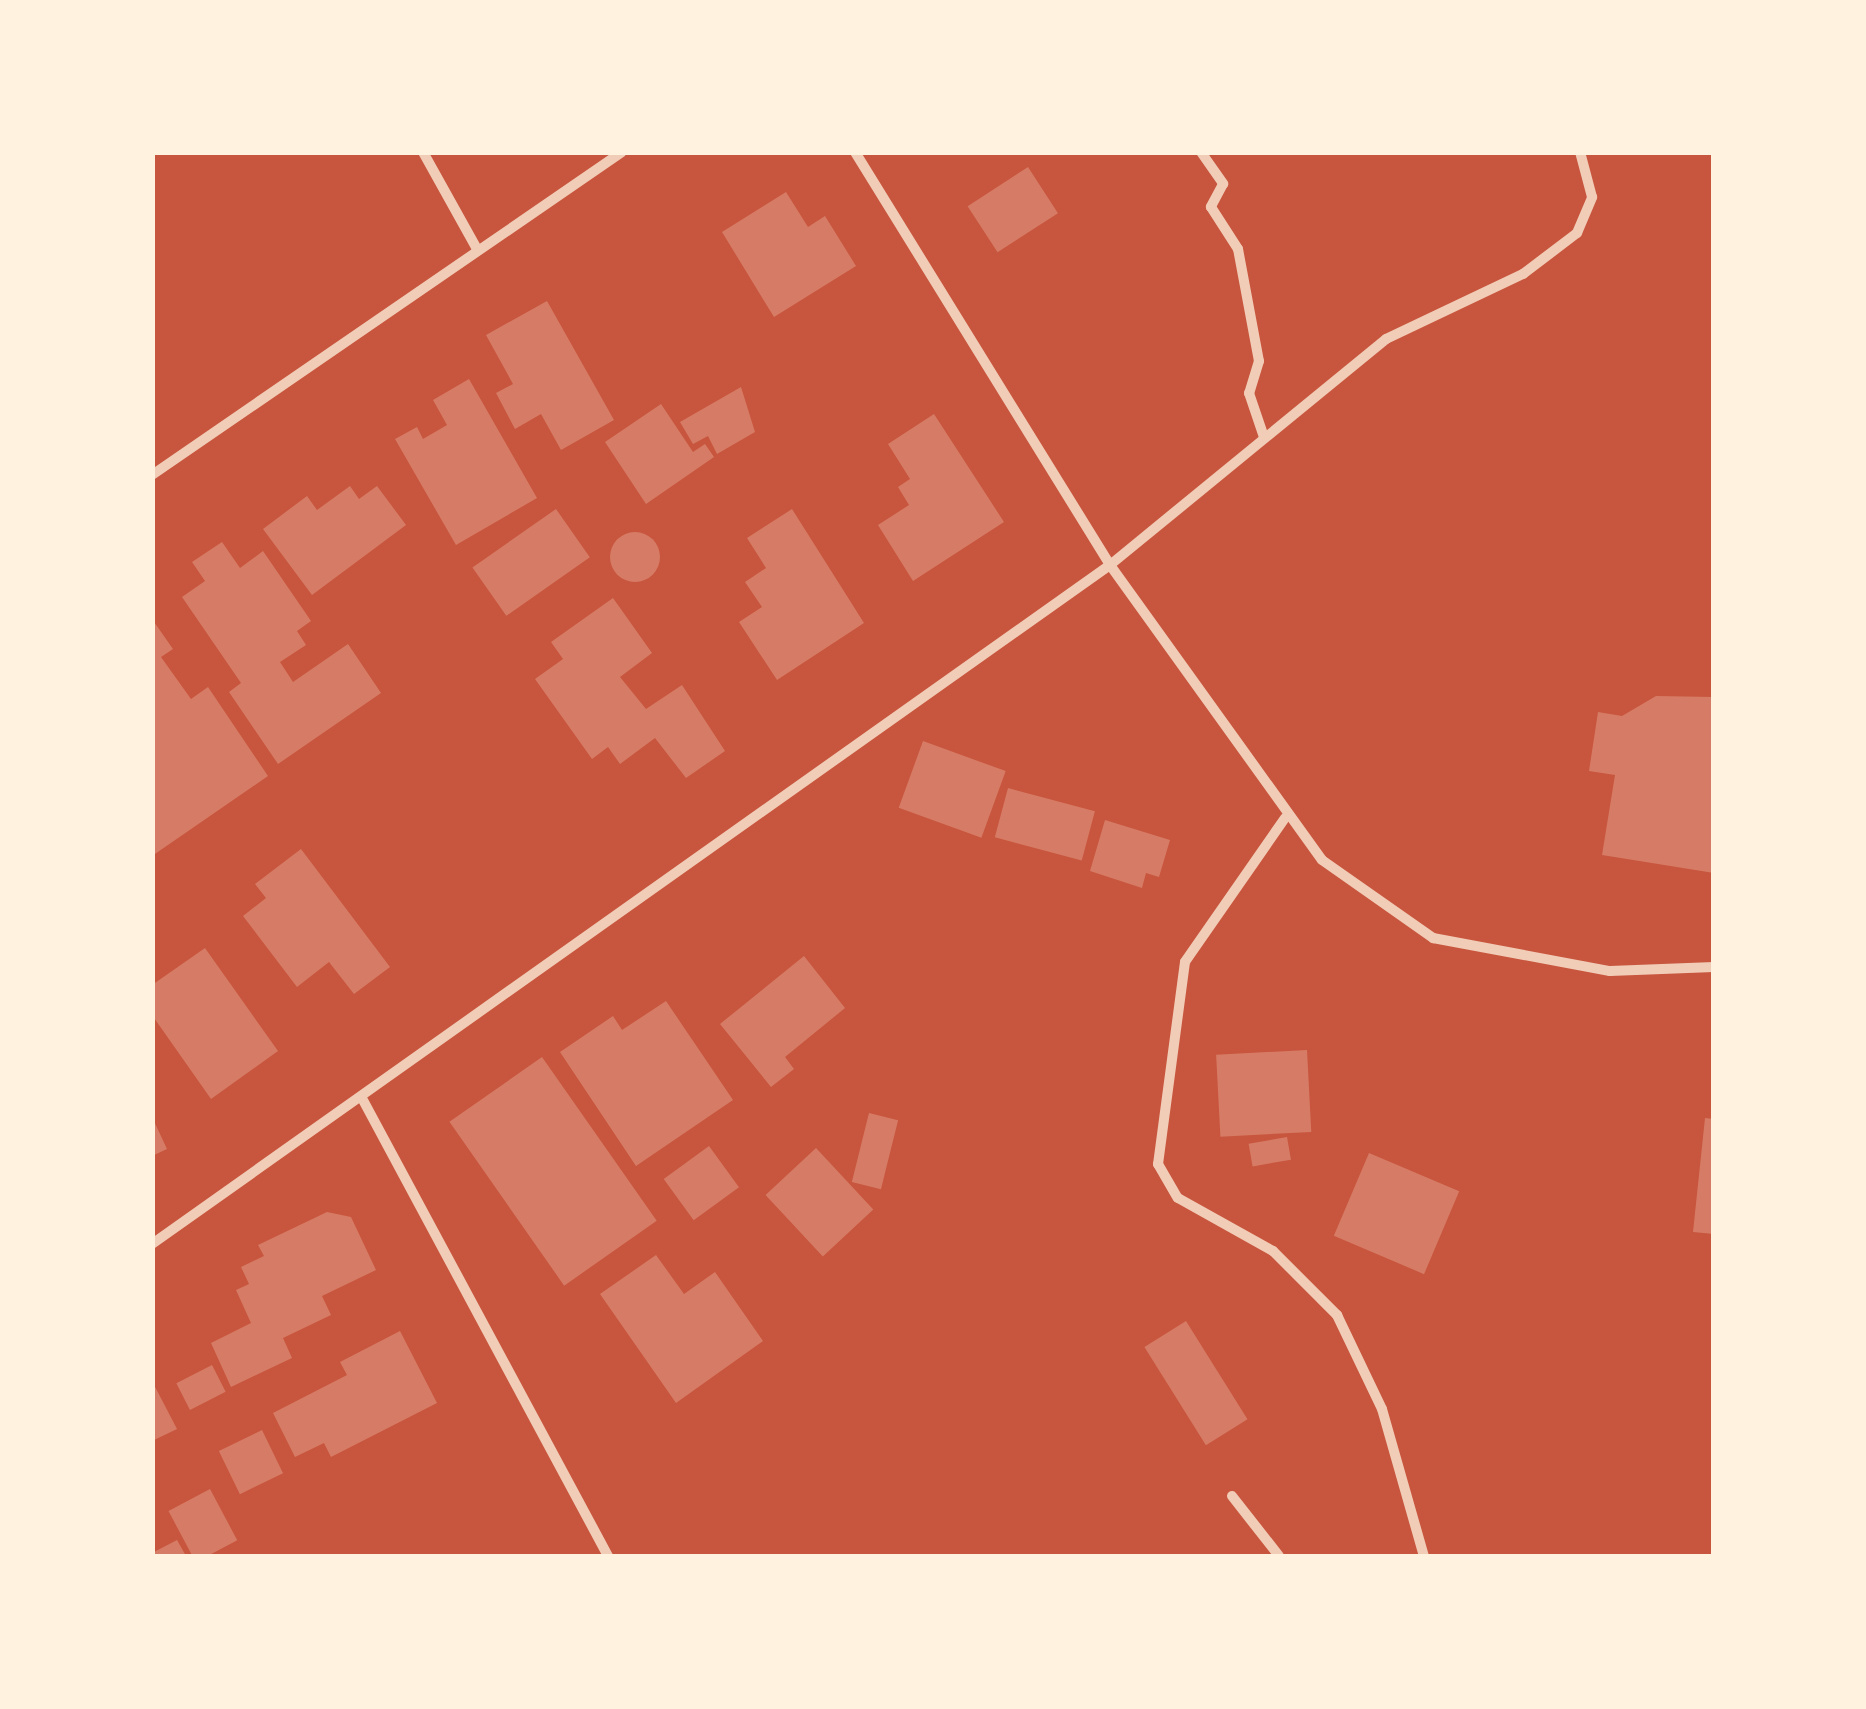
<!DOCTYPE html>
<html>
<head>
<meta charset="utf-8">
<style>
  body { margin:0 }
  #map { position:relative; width:1866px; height:1709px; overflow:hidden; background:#c8553d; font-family:Rubik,sans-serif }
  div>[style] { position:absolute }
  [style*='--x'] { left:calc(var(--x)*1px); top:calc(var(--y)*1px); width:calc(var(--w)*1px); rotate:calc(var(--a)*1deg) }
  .building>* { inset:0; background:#d67c66; transform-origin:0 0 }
  .round { border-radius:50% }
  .minor>* { height:10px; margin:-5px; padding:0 5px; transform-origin:5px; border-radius:5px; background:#f1ccb7 }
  span { translate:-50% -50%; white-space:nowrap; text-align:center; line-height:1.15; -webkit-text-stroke:8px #fff3e0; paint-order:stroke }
  .frame { position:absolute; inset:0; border:155px solid #fff3e0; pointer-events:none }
</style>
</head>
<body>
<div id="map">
  <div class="building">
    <i style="left:1028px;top:167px;width:55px;height:72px;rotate:57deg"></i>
    <i style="clip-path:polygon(786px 192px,808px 227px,825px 216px,856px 266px,774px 317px,722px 232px)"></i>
    <i style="clip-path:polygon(547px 301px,614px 420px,561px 450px,541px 414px,515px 429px,496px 393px,513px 384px,486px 335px)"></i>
    <i style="clip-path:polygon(469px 379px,537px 498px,456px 545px,395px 439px,417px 427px,423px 439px,447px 425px,433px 400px)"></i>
    <i style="clip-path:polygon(741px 387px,755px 432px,717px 454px,708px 436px,693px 444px,680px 422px)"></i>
    <i style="clip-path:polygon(661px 404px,693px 452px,705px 444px,714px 457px,646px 504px,605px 442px)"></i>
    <i style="clip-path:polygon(934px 414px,1004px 522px,913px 581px,878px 525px,909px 505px,898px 487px,910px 479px,888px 444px)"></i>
    <i style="clip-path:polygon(350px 486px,359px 499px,377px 486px,406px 525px,312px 595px,263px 529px,307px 496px,317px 510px)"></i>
    <i style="left:556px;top:509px;width:59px;height:102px;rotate:55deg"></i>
    <i style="clip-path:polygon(792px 509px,864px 623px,777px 680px,739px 622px,762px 607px,745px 582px,766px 568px,747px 538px)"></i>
    <i class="round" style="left:610px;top:532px;width:50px;height:50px"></i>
    <i style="clip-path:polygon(222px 542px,240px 568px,263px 551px,311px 621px,297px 631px,306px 645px,280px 662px,293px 682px,348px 644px,381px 693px,278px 764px,229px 692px,241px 683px,182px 597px,205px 581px,192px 562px)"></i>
    <i style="clip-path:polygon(613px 598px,652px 653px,620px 677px,646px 709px,682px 685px,725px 751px,686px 778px,655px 738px,620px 764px,608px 747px,592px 759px,535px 679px,563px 659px,551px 642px)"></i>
    <i style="clip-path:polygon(152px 619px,173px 649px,161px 657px,191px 699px,208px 687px,268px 776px,152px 856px)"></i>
    <i style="clip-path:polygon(1656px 696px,1714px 697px,1714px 873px,1602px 855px,1615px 775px,1589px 771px,1598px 712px,1622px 716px)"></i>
    <i style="left:923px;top:741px;width:88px;height:71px;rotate:20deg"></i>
    <i style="left:1008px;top:788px;width:90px;height:51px;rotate:15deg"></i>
    <i style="clip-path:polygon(1105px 820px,1170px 840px,1159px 877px,1146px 873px,1142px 888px,1090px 871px)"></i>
    <i style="clip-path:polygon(301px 849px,390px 967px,354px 994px,329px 962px,297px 987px,243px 916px,266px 898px,255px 884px)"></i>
    <i style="clip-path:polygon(205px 948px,278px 1051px,211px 1099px,152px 1015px,152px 985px)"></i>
    <i style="clip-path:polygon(804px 956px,845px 1008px,785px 1057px,794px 1069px,771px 1087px,720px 1024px)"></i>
    <i style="clip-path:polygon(666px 1001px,733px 1100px,636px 1166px,560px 1052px,613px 1016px,622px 1030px)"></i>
    <i style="left:1307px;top:1050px;width:82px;height:91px;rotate:87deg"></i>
    <i style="left:542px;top:1057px;width:200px;height:113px;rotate:55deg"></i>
    <i style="left:869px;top:1113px;width:30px;height:71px;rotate:14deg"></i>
    <i style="clip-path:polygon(152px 1117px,167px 1149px,152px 1156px)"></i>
    <i style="clip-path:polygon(1705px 1118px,1714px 1119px,1714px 1234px,1693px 1232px)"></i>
    <i style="left:1287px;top:1137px;width:23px;height:39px;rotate:80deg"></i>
    <i style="left:709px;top:1146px;width:51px;height:56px;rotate:54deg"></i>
    <i style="left:816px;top:1148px;width:84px;height:69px;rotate:47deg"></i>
    <i style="left:1369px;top:1153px;width:98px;height:90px;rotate:23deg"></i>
    <i style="clip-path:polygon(327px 1212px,351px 1217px,376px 1270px,322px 1296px,331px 1315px,283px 1338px,292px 1358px,231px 1387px,211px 1343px,251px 1323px,236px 1290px,249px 1284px,241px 1267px,264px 1256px,258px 1245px)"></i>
    <i style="clip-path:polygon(656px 1255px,684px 1294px,715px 1272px,763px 1341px,676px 1403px,600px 1294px)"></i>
    <i style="left:1186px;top:1321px;width:116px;height:49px;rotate:58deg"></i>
    <i style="clip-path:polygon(400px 1331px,437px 1403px,331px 1457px,324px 1443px,295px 1457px,273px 1413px,347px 1375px,340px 1362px)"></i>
    <i style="left:212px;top:1365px;width:30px;height:40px;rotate:63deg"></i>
    <i style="clip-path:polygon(152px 1381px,177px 1429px,152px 1441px)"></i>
    <i style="left:262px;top:1430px;width:48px;height:48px;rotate:64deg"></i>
    <i style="left:210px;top:1489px;width:58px;height:47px;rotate:62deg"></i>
    <i style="clip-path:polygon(177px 1540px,186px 1556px,152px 1556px,152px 1553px)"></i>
  </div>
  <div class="minor">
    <i style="--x:423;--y:152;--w:111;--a:60.9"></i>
    <i style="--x:855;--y:152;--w:485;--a:58.3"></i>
    <i style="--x:1110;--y:565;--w:363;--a:54.3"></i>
    <i style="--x:1322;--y:860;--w:136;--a:35.1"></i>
    <i style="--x:1433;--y:938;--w:180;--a:10.6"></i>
    <i style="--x:1610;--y:971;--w:104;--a:-2.2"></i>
    <i style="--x:1201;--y:152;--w:39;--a:55"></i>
    <i style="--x:1223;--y:184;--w:26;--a:118"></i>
    <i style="--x:1211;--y:207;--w:50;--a:57.3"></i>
    <i style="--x:1238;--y:249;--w:114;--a:79.4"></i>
    <i style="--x:1259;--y:361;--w:34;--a:107"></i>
    <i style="--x:1249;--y:393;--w:46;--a:71.2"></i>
    <i style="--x:152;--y:475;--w:570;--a:-34.5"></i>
    <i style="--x:1285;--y:818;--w:175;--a:124.8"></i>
    <i style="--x:1185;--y:962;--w:204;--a:97.6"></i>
    <i style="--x:1158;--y:1164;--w:39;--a:60"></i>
    <i style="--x:1178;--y:1198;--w:109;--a:29.2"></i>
    <i style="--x:1273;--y:1251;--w:91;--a:45"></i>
    <i style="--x:1337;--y:1315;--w:104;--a:64.4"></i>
    <i style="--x:1382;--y:1409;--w:153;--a:74.1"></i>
    <i style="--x:363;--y:1100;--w:518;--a:61.75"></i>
    <i style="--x:152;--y:1244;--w:1174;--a:-35.33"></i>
    <i style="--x:1110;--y:565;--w:357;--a:-39.3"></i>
    <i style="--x:1386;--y:339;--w:152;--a:-25.4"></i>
    <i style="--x:1523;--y:274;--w:68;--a:-37.2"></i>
    <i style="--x:1577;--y:233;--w:39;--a:-67"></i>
    <i style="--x:1592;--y:197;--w:47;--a:-104.9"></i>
    <i style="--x:1232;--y:1496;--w:76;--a:51.9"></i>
  </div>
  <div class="frame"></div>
</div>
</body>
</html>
